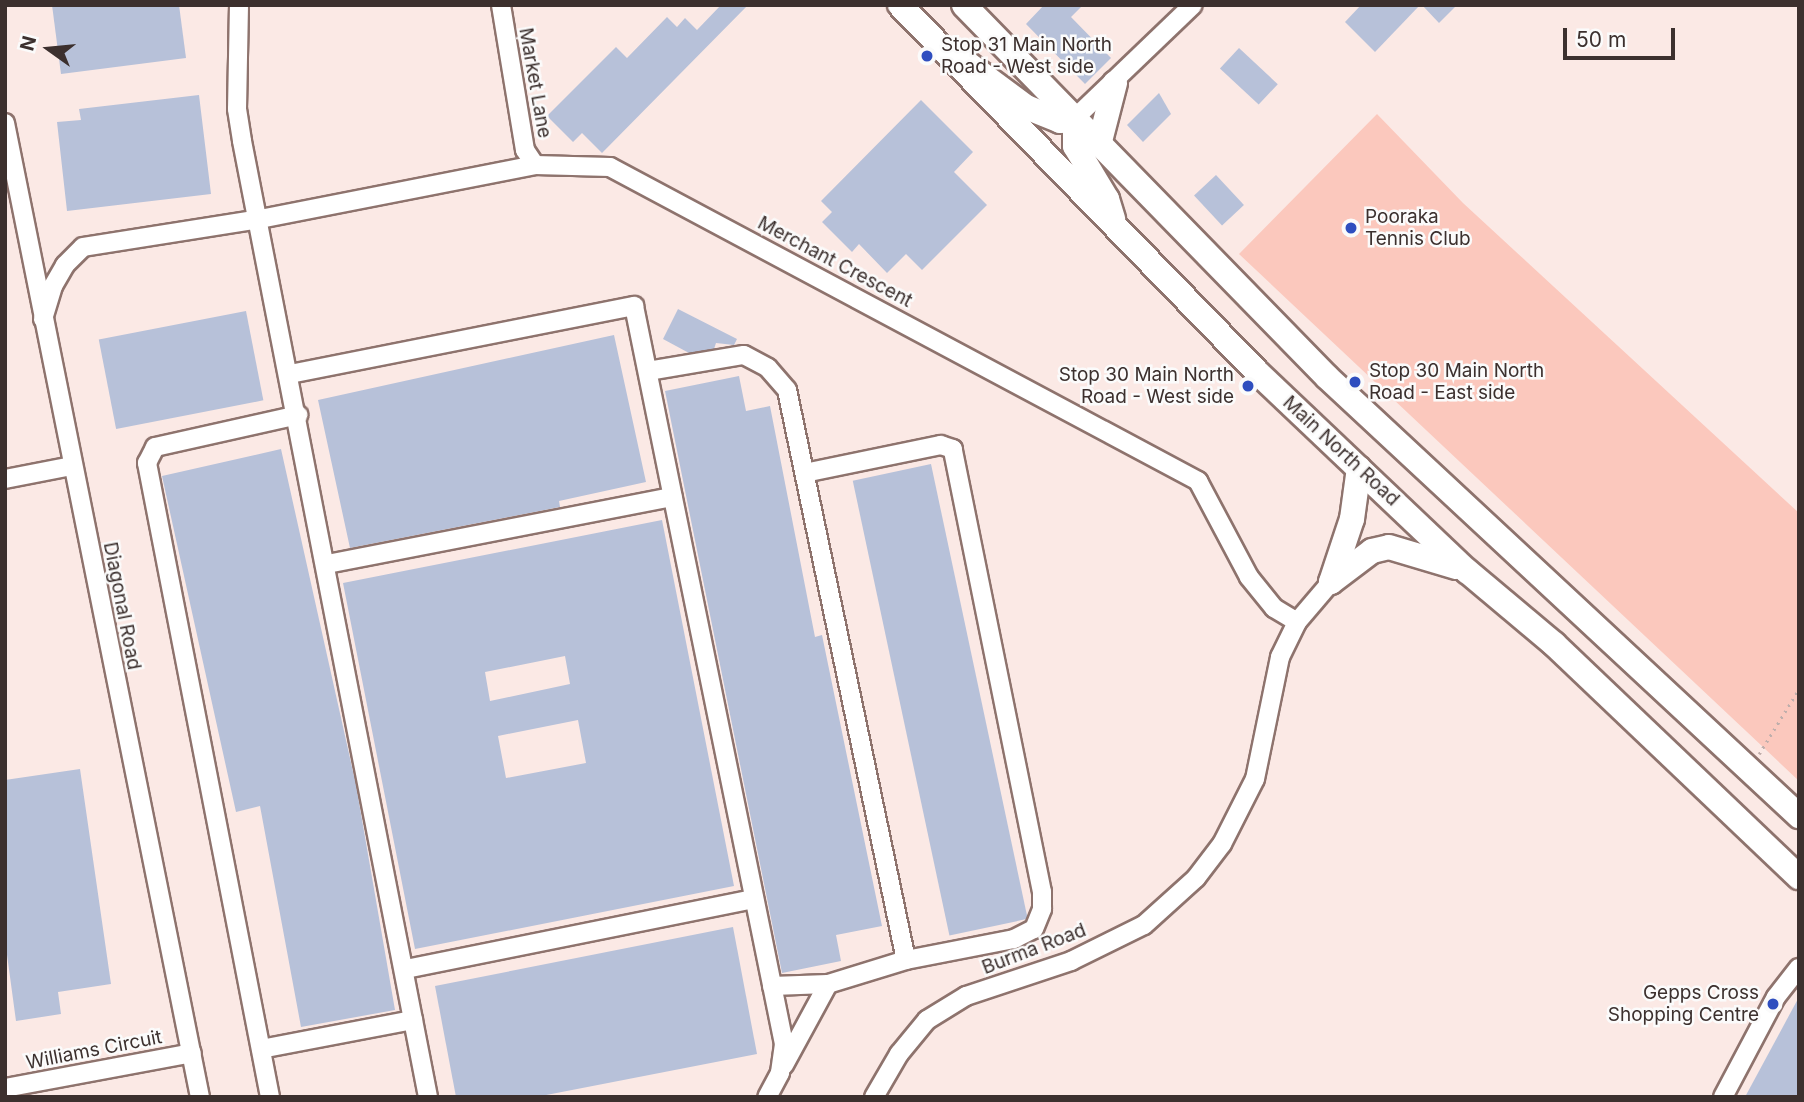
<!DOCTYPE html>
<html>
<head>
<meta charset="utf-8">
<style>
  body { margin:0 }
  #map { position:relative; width:1804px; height:1102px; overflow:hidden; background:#fbe9e5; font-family:Inter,sans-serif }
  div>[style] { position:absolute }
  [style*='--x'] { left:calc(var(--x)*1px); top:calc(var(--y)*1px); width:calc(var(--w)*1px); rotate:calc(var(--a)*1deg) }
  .green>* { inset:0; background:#fbc8bd }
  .building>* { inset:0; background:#b7c1d9; transform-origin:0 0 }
  .path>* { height:2.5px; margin-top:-1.25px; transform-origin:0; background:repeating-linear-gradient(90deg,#bfaeab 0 2px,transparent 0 7px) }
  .roads { filter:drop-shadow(2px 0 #8e736d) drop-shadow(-2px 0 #8e736d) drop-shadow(0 2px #8e736d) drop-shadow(0 -2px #8e736d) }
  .minor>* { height:18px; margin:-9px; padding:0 9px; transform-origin:9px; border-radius:9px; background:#fff }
  .highway>* { height:24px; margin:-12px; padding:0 12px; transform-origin:12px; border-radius:12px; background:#fff }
  .dots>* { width:19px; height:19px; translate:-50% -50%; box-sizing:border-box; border:4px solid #fbfbfb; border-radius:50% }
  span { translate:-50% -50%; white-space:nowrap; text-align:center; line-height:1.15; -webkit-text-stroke:5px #fbfbfb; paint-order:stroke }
  .poi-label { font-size:19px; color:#3c302e }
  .left { translate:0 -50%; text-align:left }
  .right { translate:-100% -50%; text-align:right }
  .street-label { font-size:19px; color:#3c302e }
  .frame { position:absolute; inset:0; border:7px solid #3c302e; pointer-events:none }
  .north { position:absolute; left:14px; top:14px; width:70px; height:70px; -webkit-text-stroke:5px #fbfbfb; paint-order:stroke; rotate:285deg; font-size:19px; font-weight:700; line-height:28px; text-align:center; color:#3c302e }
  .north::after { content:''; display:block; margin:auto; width:24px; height:32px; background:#3c302e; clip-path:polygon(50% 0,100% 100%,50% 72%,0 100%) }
  .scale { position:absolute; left:1563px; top:28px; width:112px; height:32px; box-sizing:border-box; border:4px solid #3c302e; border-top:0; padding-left:9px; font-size:21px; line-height:24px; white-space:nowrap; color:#3c302e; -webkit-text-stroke:5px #fbfbfb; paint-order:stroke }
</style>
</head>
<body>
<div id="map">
  <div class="green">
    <i style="clip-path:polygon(1377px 114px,1463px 203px,1799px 513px,1799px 781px,1239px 254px)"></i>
  </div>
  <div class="building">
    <i style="clip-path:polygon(52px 5px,179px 5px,186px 58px,61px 74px)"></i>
    <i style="clip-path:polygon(721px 5px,748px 5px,602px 153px,582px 133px,573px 142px,547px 116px,616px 47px,627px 58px,667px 17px,677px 27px,685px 18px,697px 30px)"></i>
    <i style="clip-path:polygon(1044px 5px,1083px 5px,1071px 17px,1111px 58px,1085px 84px,1026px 24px)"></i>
    <i style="clip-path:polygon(1361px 5px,1420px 5px,1375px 52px,1345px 22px)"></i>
    <i style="clip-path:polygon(1422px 5px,1457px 5px,1439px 23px)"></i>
    <i style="left:1239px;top:48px;width:53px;height:28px;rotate:43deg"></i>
    <i style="clip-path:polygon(1159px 93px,1171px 114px,1143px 142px,1127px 125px)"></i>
    <i style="clip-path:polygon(199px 95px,211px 194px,67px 211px,57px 122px,81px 120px,79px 109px)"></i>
    <i style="clip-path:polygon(921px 100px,973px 152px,954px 172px,987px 205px,922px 270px,906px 254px,887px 273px,859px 244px,852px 252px,822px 222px,832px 212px,821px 201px)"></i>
    <i style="left:1216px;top:175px;width:41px;height:30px;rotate:47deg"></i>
    <i style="clip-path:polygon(678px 309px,737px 339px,734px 345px,716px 343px,714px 349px,689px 353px,663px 339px)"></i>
    <i style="left:246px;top:311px;width:91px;height:150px;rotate:79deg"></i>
    <i style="clip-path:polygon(614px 335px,646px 482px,559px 501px,560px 507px,350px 548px,318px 400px)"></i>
    <i style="clip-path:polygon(739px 376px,746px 411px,770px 406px,815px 637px,822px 635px,882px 926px,836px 935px,841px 961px,782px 973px,665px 391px)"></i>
    <i style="clip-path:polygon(281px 449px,356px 785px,395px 1010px,301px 1027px,260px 806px,236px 812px,162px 476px)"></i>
    <i style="left:931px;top:464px;width:465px;height:80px;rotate:78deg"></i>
    <i style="clip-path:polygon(evenodd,662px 520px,734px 886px,415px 949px,343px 583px,662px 520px,565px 656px,570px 684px,490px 701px,485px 672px,565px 656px,662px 520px,578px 720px,586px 763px,506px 778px,498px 736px,578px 720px)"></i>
    <i style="clip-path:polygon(80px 769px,111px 984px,58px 992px,61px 1014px,16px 1021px,5px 940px,5px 780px)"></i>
    <i style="clip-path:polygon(733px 927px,757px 1054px,536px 1097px,456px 1097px,435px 986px)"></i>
    <i style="clip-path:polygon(1799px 997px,1799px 1097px,1745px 1097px)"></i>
  </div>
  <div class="path">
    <i style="--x:1759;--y:754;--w:76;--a:-58.4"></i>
  </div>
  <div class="roads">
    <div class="minor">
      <i style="--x:239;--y:5;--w:104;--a:91.1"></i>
      <i style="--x:237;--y:109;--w:32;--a:81"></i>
      <i style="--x:242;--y:141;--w:974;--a:78.99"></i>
      <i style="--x:501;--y:5;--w:147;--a:80.6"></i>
      <i style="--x:525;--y:150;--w:18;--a:56"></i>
      <i style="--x:1075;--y:118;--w:163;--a:-43.8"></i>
      <i style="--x:5;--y:123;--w:993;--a:78.68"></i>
      <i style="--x:43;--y:319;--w:34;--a:-73"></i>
      <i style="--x:53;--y:286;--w:24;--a:-60"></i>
      <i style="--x:65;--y:265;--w:25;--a:-45"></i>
      <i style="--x:83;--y:247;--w:179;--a:-9"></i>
      <i style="--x:260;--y:219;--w:280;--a:-11.1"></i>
      <i style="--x:535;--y:165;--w:75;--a:1.5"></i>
      <i style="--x:610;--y:167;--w:667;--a:28.1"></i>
      <i style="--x:1198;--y:481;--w:109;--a:62"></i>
      <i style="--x:1249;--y:577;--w:40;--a:51"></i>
      <i style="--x:1274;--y:608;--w:27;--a:31"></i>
      <i style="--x:648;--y:371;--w:97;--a:-9.5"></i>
      <i style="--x:744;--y:355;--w:27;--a:28"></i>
      <i style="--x:768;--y:368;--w:29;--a:49"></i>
      <i style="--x:787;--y:390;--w:582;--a:78.21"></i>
      <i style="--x:290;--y:374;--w:351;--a:-11.2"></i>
      <i style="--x:634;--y:306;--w:753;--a:78.51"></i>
      <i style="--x:784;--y:1044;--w:29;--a:98"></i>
      <i style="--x:780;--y:1073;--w:27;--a:118"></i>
      <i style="--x:5;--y:479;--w:68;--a:-11"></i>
      <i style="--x:327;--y:564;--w:352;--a:-11"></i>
      <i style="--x:406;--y:969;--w:355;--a:-11.4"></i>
      <i style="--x:772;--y:986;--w:56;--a:-2"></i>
      <i style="--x:261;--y:1049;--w:155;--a:-10.8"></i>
      <i style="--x:784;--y:1065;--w:92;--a:-61.5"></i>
      <i style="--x:828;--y:984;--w:82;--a:-17.1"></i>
      <i style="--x:906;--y:960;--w:110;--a:-11"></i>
      <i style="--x:1014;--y:939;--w:22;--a:-27"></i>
      <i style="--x:1034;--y:929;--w:22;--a:-68"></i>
      <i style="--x:1042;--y:909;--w:17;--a:-90"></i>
      <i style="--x:1042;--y:892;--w:452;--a:-101.4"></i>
      <i style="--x:953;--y:449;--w:13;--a:-162"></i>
      <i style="--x:941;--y:445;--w:139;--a:168.4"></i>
      <i style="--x:5;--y:1088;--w:190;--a:-10.6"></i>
      <i style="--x:270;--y:1097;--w:646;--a:-100.98"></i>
      <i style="--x:147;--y:463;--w:18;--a:-63"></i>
      <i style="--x:155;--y:447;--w:147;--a:-12.6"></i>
      <i style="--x:874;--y:1097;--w:50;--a:-59.8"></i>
      <i style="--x:899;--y:1054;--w:44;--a:-50.5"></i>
      <i style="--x:927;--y:1020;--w:46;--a:-31.6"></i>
      <i style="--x:966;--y:996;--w:111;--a:-18.4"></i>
      <i style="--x:1071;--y:961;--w:81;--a:-26.3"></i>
      <i style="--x:1144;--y:925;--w:70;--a:-42.1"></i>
      <i style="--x:1196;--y:878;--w:43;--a:-52.6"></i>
      <i style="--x:1222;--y:844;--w:73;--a:-63.1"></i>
      <i style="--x:1255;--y:779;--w:125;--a:-78.4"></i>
      <i style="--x:1280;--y:657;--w:39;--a:-64"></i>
      <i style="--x:1297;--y:622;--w:52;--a:-49.6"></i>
      <i style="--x:1723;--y:1097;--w:113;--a:-62.1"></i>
      <i style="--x:1776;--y:997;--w:37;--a:-52"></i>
    </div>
    <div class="highway">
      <i style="--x:900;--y:5;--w:513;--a:45.79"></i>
      <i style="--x:1258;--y:373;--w:288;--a:43.5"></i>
      <i style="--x:1467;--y:571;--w:114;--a:40"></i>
      <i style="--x:1554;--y:644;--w:338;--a:43.6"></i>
      <i style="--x:964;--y:5;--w:520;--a:45.7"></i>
      <i style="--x:1327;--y:377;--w:645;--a:42.93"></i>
      <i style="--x:967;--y:63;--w:74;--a:36.7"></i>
      <i style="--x:1026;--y:107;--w:37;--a:22"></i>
      <i style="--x:1060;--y:121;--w:15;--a:-11"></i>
      <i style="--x:1075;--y:118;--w:28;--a:90"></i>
      <i style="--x:1075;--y:146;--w:62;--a:58.9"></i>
      <i style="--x:1107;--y:199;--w:21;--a:73"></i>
      <i style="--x:1099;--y:145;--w:64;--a:-75.5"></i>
      <i style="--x:1331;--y:582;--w:51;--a:-37.1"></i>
      <i style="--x:1372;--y:551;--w:17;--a:-13"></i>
      <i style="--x:1389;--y:547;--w:70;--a:16.6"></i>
      <i style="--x:1331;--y:582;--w:66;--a:-71.6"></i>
      <i style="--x:1352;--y:519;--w:51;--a:-82.2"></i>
    </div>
  </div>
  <div class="dots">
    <i style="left:927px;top:56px;background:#2f4ebf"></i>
    <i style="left:1351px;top:228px;background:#2f4ebf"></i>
    <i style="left:1355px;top:382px;background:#2f4ebf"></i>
    <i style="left:1248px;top:386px;background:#2f4ebf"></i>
    <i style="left:1773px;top:1004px;background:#2f4ebf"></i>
  </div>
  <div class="poi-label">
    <span class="left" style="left:941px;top:56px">Stop 31 Main North<br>Road - West side</span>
    <span class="left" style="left:1365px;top:228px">Pooraka<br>Tennis Club</span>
    <span class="left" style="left:1369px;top:382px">Stop 30 Main North<br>Road - East side</span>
    <span class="right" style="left:1234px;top:386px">Stop 30 Main North<br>Road - West side</span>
    <span class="right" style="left:1759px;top:1004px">Gepps Cross<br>Shopping Centre</span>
  </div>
  <div class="street-label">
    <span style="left:535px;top:83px;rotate:80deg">Market Lane</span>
    <span style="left:835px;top:262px;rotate:28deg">Merchant Crescent</span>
    <span style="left:1341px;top:451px;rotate:43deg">Main North Road</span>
    <span style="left:122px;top:606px;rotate:79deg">Diagonal Road</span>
    <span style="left:1034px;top:949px;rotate:-21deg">Burma Road</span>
    <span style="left:94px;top:1050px;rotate:-11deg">Williams Circuit</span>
  </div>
  <div class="frame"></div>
  <div class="north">N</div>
  <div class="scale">50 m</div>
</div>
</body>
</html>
